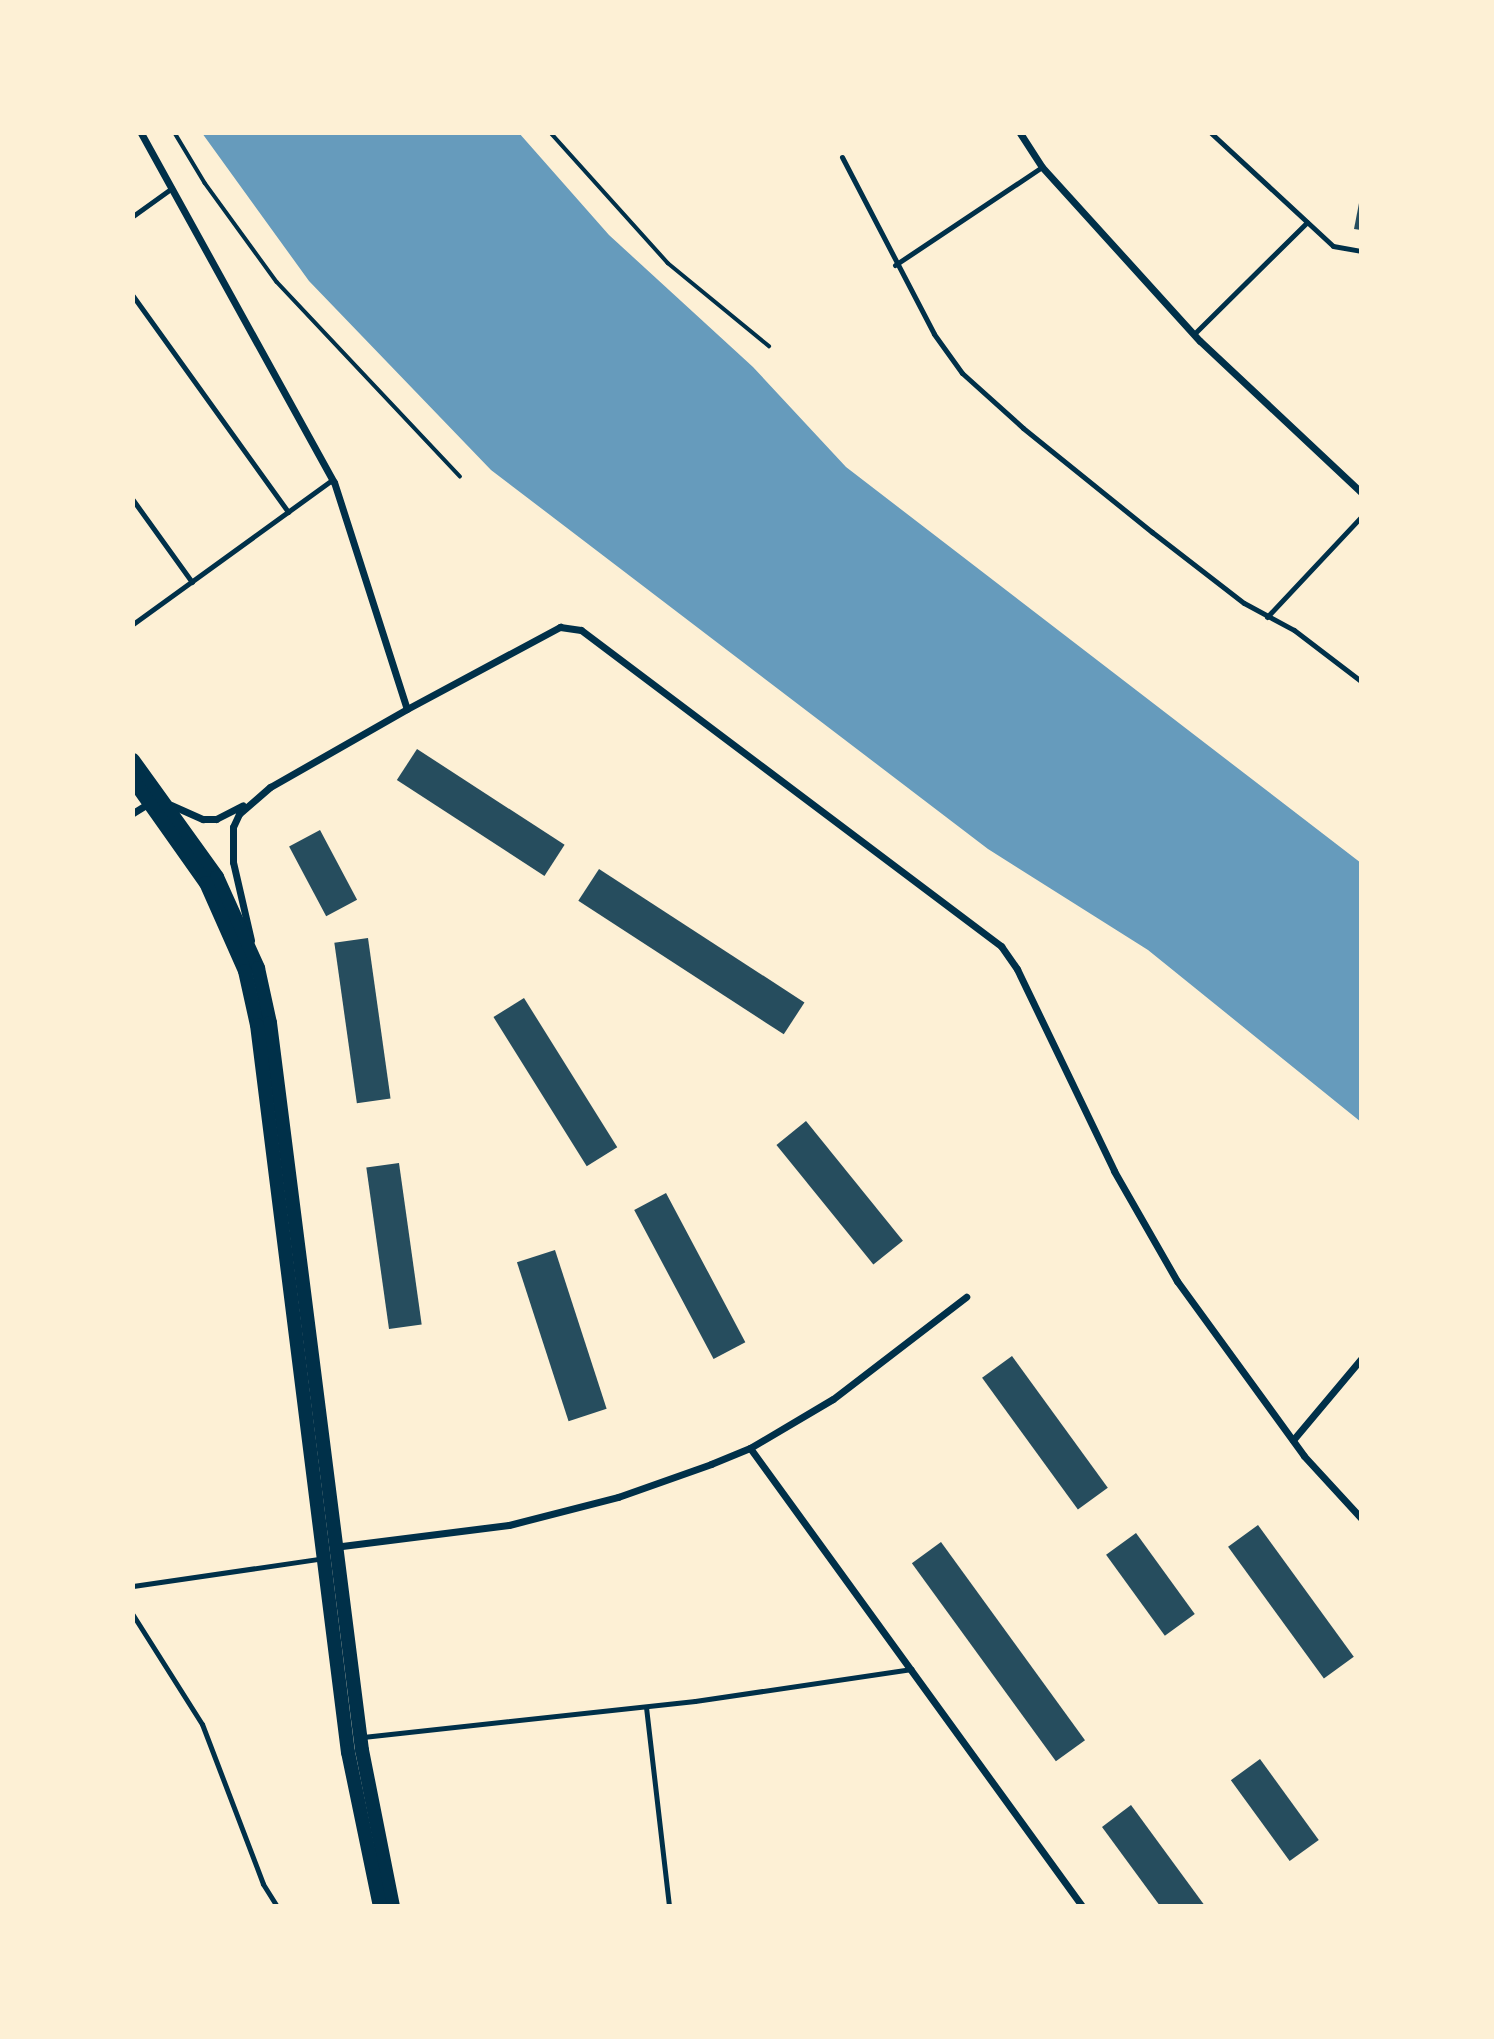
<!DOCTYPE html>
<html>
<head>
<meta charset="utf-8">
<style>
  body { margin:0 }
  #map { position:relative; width:1494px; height:2039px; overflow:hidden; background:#fdf0d5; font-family:Karla,sans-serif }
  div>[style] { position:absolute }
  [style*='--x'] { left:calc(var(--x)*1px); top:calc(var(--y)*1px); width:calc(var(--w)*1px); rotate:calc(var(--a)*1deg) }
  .water>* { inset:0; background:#669bbc }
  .building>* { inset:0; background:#264d5e; transform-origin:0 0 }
  .path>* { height:3.5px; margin:-1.75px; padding:0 1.75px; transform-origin:1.75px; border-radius:1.75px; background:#003049 }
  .service>* { height:5px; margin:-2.5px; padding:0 2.5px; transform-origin:2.5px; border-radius:2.5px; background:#003049 }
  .minor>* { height:7px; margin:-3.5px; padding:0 3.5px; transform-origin:3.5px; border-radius:3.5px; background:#003049 }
  .secondary>* { height:14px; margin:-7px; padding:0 7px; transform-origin:7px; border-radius:7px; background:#003049 }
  span { translate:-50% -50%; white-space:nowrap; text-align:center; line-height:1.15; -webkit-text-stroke:6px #fdf0d5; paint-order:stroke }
  .frame { position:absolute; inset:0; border:135px solid #fdf0d5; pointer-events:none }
</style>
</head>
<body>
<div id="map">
  <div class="water">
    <i style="clip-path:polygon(202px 133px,519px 133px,609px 235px,753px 367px,846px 467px,1361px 863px,1361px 1122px,1148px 950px,988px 849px,491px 470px,309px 281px)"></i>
  </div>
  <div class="building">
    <i style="clip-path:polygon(1360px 198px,1361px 198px,1361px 230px,1354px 229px)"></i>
    <i style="left:417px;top:749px;width:176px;height:37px;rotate:33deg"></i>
    <i style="left:320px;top:830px;width:79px;height:35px;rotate:62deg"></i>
    <i style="left:599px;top:869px;width:245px;height:38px;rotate:33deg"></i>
    <i style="left:368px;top:938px;width:162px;height:34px;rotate:82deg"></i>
    <i style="left:524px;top:998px;width:176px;height:36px;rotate:58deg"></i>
    <i style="left:806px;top:1121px;width:154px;height:38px;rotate:51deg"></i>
    <i style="left:399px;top:1163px;width:163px;height:33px;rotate:82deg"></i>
    <i style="left:666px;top:1193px;width:169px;height:36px;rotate:62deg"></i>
    <i style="left:555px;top:1250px;width:167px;height:40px;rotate:72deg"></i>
    <i style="left:1012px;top:1356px;width:163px;height:37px;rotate:54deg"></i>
    <i style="left:1258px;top:1525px;width:163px;height:37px;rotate:54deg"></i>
    <i style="left:1136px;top:1533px;width:100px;height:37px;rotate:54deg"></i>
    <i style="left:941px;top:1542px;width:245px;height:36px;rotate:54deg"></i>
    <i style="left:1260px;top:1759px;width:100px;height:36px;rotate:54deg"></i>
    <i style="clip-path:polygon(1131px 1805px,1205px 1906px,1160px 1906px,1102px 1827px)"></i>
  </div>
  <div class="path">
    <i style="--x:175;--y:133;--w:58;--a:59"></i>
    <i style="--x:205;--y:183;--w:122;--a:54"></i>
    <i style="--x:277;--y:282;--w:267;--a:46.7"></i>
    <i style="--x:551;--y:133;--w:175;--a:48"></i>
    <i style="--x:668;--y:263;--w:131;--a:39.4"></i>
  </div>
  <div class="service">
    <i style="--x:1211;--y:133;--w:166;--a:42.8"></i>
    <i style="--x:1333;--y:246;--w:28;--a:10"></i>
    <i style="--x:842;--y:157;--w:199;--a:62.5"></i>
    <i style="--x:934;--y:334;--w:48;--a:54.3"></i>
    <i style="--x:962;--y:373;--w:82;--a:42"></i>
    <i style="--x:1023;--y:428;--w:166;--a:38.9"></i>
    <i style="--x:1152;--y:532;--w:116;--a:37.7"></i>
    <i style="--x:1244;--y:603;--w:57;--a:28.4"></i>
    <i style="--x:1294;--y:630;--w:84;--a:37.3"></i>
    <i style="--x:133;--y:216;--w:48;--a:-35.7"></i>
    <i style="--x:895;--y:265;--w:177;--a:-33.7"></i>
    <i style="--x:133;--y:296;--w:266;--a:54.3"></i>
    <i style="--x:1194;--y:334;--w:159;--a:-44.7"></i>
    <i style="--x:133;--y:500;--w:101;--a:54.3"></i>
    <i style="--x:1267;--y:617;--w:137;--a:-46.8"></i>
    <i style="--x:133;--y:624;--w:246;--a:-35.9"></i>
    <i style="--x:133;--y:1586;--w:193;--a:-8.3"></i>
    <i style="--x:133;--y:1615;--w:129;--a:57.7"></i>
    <i style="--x:202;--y:1724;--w:171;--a:69.1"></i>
    <i style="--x:263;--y:1884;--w:26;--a:58"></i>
    <i style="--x:646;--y:1707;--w:200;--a:83.4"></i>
    <i style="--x:363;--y:1737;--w:334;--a:-6.2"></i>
    <i style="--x:695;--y:1701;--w:219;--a:-8.4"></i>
  </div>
  <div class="minor">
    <i style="--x:141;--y:133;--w:399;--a:61.1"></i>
    <i style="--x:334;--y:482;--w:238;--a:72.2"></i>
    <i style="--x:407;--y:709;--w:158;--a:150.3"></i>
    <i style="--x:270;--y:787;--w:41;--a:138.9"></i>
    <i style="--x:239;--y:814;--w:14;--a:115"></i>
    <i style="--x:233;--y:827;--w:35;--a:90"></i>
    <i style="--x:233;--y:862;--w:80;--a:77"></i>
    <i style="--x:1020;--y:133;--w:40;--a:57.1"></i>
    <i style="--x:1042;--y:167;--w:235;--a:47.8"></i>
    <i style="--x:1200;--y:341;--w:221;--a:43.2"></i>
    <i style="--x:407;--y:709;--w:174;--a:-28.2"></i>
    <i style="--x:560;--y:627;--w:21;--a:8"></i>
    <i style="--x:581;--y:630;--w:526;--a:36.96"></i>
    <i style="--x:1001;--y:946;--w:28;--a:55"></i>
    <i style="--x:1017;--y:969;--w:224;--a:64.3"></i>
    <i style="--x:1114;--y:1171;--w:127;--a:60.2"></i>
    <i style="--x:1177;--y:1281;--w:216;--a:54"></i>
    <i style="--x:1304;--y:1456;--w:84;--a:47.4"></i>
    <i style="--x:171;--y:805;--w:35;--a:24"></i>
    <i style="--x:203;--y:819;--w:13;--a:0"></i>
    <i style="--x:216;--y:819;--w:30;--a:-27"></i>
    <i style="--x:133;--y:813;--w:19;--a:-32"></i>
    <i style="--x:1293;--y:1440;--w:106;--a:-50"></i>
    <i style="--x:750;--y:1448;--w:566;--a:54.06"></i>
    <i style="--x:334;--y:1547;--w:176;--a:-7.2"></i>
    <i style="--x:509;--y:1525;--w:113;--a:-14.4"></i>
    <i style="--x:618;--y:1497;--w:99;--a:-19.5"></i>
    <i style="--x:711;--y:1464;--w:42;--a:-22.3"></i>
    <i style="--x:750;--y:1448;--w:96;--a:-30.6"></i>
    <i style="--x:833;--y:1399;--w:168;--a:-37.5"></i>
  </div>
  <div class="secondary">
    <i style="--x:133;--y:760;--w:144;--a:54.3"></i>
    <i style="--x:217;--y:877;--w:100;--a:65.7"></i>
    <i style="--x:258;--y:968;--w:56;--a:77.7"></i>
    <i style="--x:270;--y:1023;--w:733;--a:82.79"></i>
    <i style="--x:362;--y:1750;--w:159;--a:78.8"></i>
    <i style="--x:133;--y:780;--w:126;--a:54.7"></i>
    <i style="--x:206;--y:883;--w:96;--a:66.1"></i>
    <i style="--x:245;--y:971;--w:55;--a:77.5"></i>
    <i style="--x:257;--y:1025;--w:733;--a:82.87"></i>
    <i style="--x:348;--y:1752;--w:157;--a:78.3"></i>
  </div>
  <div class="frame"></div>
</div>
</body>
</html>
